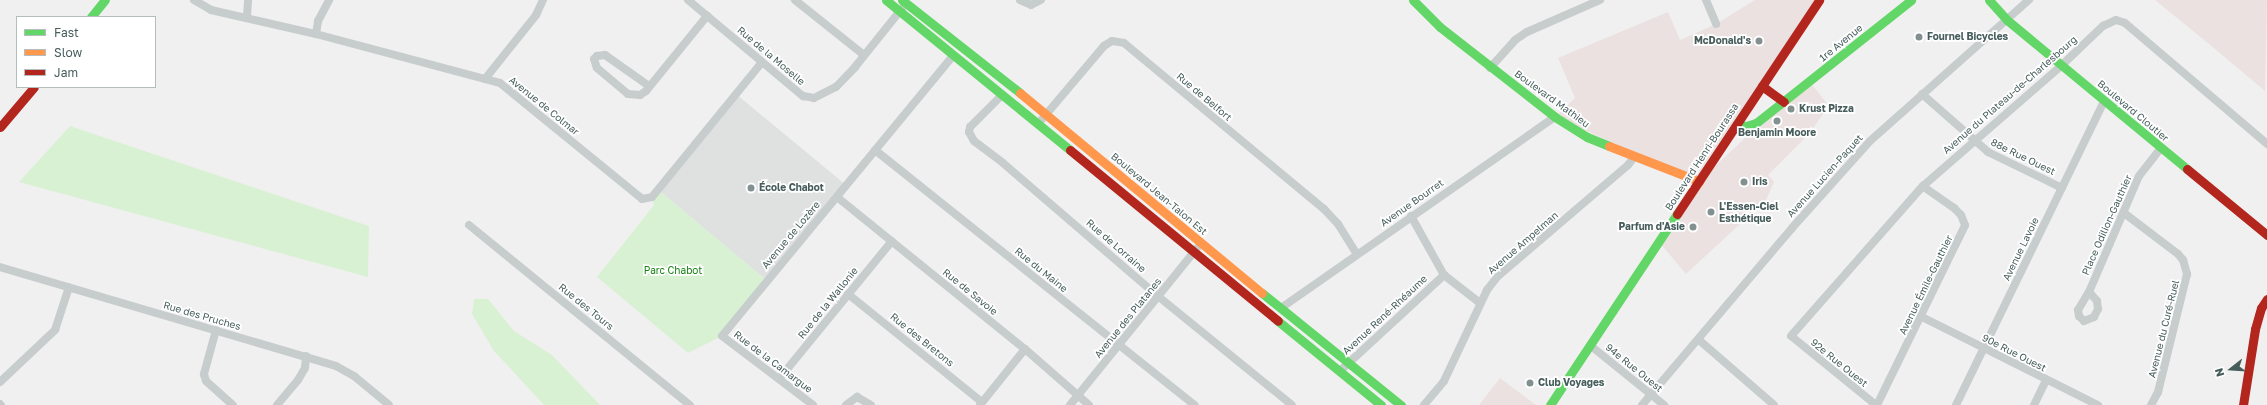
<!DOCTYPE html>
<html>
<head>
<meta charset="utf-8">
<style>
  body { margin:0 }
  #map { position:relative; width:2267px; height:405px; overflow:hidden; background:#f1f0f0; font-family:"Golos Text",sans-serif }
  div>[style] { position:absolute }
  [style*='--x'] { left:calc(var(--x)*1px); top:calc(var(--y)*1px); width:calc(var(--w)*1px); rotate:calc(var(--a)*1deg) }
  .commercial>* { inset:0; background:#eae1e0 }
  .education>* { inset:0; background:#dfe0e0 }
  .green>* { inset:0; background:#d8f1d3 }
  .street>* { height:8px; margin:-4px; padding:0 4px; transform-origin:4px; border-radius:4px; background:#c7cdcc }
  .fast>* { height:9px; margin:-4.5px; padding:0 4.5px; transform-origin:4.5px; border-radius:4.5px; background:#63d668 }
  .slow>* { height:9px; margin:-4.5px; padding:0 4.5px; transform-origin:4.5px; border-radius:4.5px; background:#ff974d }
  .jam>* { height:9px; margin:-4.5px; padding:0 4.5px; transform-origin:4.5px; border-radius:4.5px; background:#b3261e }
  .dots>* { width:11px; height:11px; translate:-50% -50%; box-sizing:border-box; border:2px solid #fff; border-radius:50% }
  span { translate:-50% -50%; white-space:nowrap; text-align:center; line-height:1.15; -webkit-text-stroke:3.5px #fff; paint-order:stroke }
  .poi-label { font-size:10px; color:#465d5c; font-weight:700 }
  .left { translate:0 -50%; text-align:left }
  .right { translate:-100% -50%; text-align:right }
  .street-label { font-size:10px; color:#465d5c }
  .park-label { font-size:10px; color:#178313 }
  .legend { position:absolute; left:16px; top:16px; width:140px; height:72px; box-sizing:border-box; background:#fff; border:1px solid #b5bebe; margin:0; padding:5px 7px; list-style:none; font-size:12px; color:#465d5c }
  .legend li { display:flex; align-items:center; gap:8px; height:20px }
  .legend b { width:20px; border:1px solid #b5bebe }
  .north { position:absolute; left:2211px; top:349px; width:40px; height:40px; -webkit-text-stroke:3px #fff; paint-order:stroke; rotate:253deg; font-size:11px; font-weight:700; line-height:16px; text-align:center; color:#465d5c }
  .north::after { content:''; display:block; margin:auto; width:14px; height:18px; background:#465d5c; clip-path:polygon(50% 0,100% 100%,50% 72%,0 100%) }
</style>
</head>
<body>
<div id="map">
  <div class="commercial">
    <i style="clip-path:polygon(1755px 0,1819px 0,1701px 179px,1784px 102px,1810px 82px,1829px 106px,1808px 135px,1768px 175px,1774px 182px,1766px 200px,1686px 274px,1659px 242px,1699px 181px,1555px 117px,1575px 98px,1558px 58px,1668px 12px,1680px 40px,1716px 24px)"></i>
    <i style="clip-path:polygon(2155px 0,2267px 0,2265px 91px,2209px 44px)"></i>
    <i style="clip-path:polygon(1500px 378px,1536px 405px,1479px 405px)"></i>
  </div>
  <div class="education">
    <i style="clip-path:polygon(736px 94px,846px 185px,766px 280px,662px 193px,656px 191px)"></i>
  </div>
  <div class="green">
    <i style="clip-path:polygon(70px 126px,369px 226px,368px 277px,19px 182px)"></i>
    <i style="clip-path:polygon(656px 191px,662px 193px,766px 280px,722px 336px,688px 353px,597px 277px,654px 205px,652px 197px)"></i>
    <i style="clip-path:polygon(474px 299px,488px 299px,514px 331px,552px 355px,600px 405px,544px 405px,494px 351px,472px 314px)"></i>
  </div>
  <div class="street">
    <i style="--x:194;--y:0;--w:20;--a:30"></i>
    <i style="--x:211;--y:10;--w:108;--a:12.9"></i>
    <i style="--x:316;--y:34;--w:190;--a:14.9"></i>
    <i style="--x:500;--y:83;--w:183;--a:39.2"></i>
    <i style="--x:642;--y:199;--w:10;--a:-11"></i>
    <i style="--x:652;--y:197;--w:174;--a:-50.8"></i>
    <i style="--x:688;--y:0;--w:150;--a:39.9"></i>
    <i style="--x:803;--y:96;--w:11;--a:10"></i>
    <i style="--x:814;--y:98;--w:25;--a:-27"></i>
    <i style="--x:836;--y:87;--w:28;--a:-46"></i>
    <i style="--x:855;--y:67;--w:77;--a:-51.3"></i>
    <i style="--x:795;--y:0;--w:88;--a:38.6"></i>
    <i style="--x:1020;--y:0;--w:12;--a:24"></i>
    <i style="--x:1031;--y:5;--w:11;--a:-27"></i>
    <i style="--x:1706;--y:0;--w:26;--a:67"></i>
    <i style="--x:247;--y:16;--w:16;--a:-86"></i>
    <i style="--x:316;--y:34;--w:13;--a:-81"></i>
    <i style="--x:318;--y:21;--w:24;--a:-62"></i>
    <i style="--x:1490;--y:68;--w:38;--a:-48"></i>
    <i style="--x:1515;--y:40;--w:14;--a:-34"></i>
    <i style="--x:1527;--y:32;--w:80;--a:-23.7"></i>
    <i style="--x:485;--y:79;--w:82;--a:-51.4"></i>
    <i style="--x:536;--y:15;--w:17;--a:-65"></i>
    <i style="--x:649;--y:86;--w:54;--a:-144.8"></i>
    <i style="--x:605;--y:55;--w:8;--a:173"></i>
    <i style="--x:597;--y:56;--w:4;--a:135"></i>
    <i style="--x:594;--y:59;--w:9;--a:72"></i>
    <i style="--x:597;--y:68;--w:40;--a:40"></i>
    <i style="--x:628;--y:94;--w:12;--a:5"></i>
    <i style="--x:640;--y:95;--w:7;--a:-34"></i>
    <i style="--x:646;--y:91;--w:97;--a:-50.9"></i>
    <i style="--x:1922;--y:94;--w:88;--a:41.3"></i>
    <i style="--x:1988;--y:152;--w:82;--a:25.9"></i>
    <i style="--x:1002;--y:95;--w:45;--a:135"></i>
    <i style="--x:970;--y:127;--w:5;--a:101"></i>
    <i style="--x:969;--y:132;--w:10;--a:61"></i>
    <i style="--x:974;--y:141;--w:36;--a:37"></i>
    <i style="--x:1003;--y:163;--w:206;--a:40.7"></i>
    <i style="--x:1159;--y:297;--w:171;--a:39.1"></i>
    <i style="--x:1038;--y:124;--w:102;--a:-49.8"></i>
    <i style="--x:1104;--y:46;--w:9;--a:-32"></i>
    <i style="--x:1112;--y:41;--w:12;--a:9"></i>
    <i style="--x:1124;--y:43;--w:260;--a:39.7"></i>
    <i style="--x:1324;--y:209;--w:21;--a:47"></i>
    <i style="--x:1338;--y:224;--w:36;--a:58"></i>
    <i style="--x:875;--y:150;--w:409;--a:38.6"></i>
    <i style="--x:837;--y:197;--w:242;--a:39"></i>
    <i style="--x:1025;--y:349;--w:85;--a:41.2"></i>
    <i style="--x:2124;--y:213;--w:68;--a:37.2"></i>
    <i style="--x:2178;--y:254;--w:8;--a:50"></i>
    <i style="--x:2183;--y:260;--w:15;--a:74"></i>
    <i style="--x:2187;--y:274;--w:122;--a:103.8"></i>
    <i style="--x:2158;--y:392;--w:15;--a:118"></i>
    <i style="--x:1411;--y:216;--w:68;--a:60.8"></i>
    <i style="--x:1444;--y:275;--w:46;--a:37.9"></i>
    <i style="--x:469;--y:225;--w:285;--a:39.2"></i>
    <i style="--x:0;--y:267;--w:350;--a:16.4"></i>
    <i style="--x:336;--y:366;--w:21;--a:29"></i>
    <i style="--x:354;--y:376;--w:45;--a:39.6"></i>
    <i style="--x:2089;--y:292;--w:12;--a:48"></i>
    <i style="--x:2097;--y:301;--w:8;--a:83"></i>
    <i style="--x:2098;--y:309;--w:9;--a:117"></i>
    <i style="--x:2094;--y:317;--w:11;--a:158"></i>
    <i style="--x:2084;--y:321;--w:7;--a:-135"></i>
    <i style="--x:2079;--y:316;--w:6;--a:-99"></i>
    <i style="--x:2078;--y:310;--w:21;--a:-59"></i>
    <i style="--x:2089;--y:292;--w:126;--a:-66.7"></i>
    <i style="--x:2139;--y:176;--w:34;--a:-52"></i>
    <i style="--x:848;--y:294;--w:172;--a:38.9"></i>
    <i style="--x:1281;--y:308;--w:334;--a:-34.9"></i>
    <i style="--x:1922;--y:317;--w:197;--a:26.6"></i>
    <i style="--x:216;--y:330;--w:46;--a:105.3"></i>
    <i style="--x:204;--y:374;--w:7;--a:74"></i>
    <i style="--x:206;--y:381;--w:36;--a:42"></i>
    <i style="--x:1699;--y:340;--w:99;--a:40.9"></i>
    <i style="--x:1591;--y:346;--w:94;--a:38.9"></i>
    <i style="--x:1340;--y:371;--w:142;--a:-42.7"></i>
    <i style="--x:779;--y:379;--w:178;--a:-50.7"></i>
    <i style="--x:0;--y:382;--w:76;--a:-43.4"></i>
    <i style="--x:55;--y:330;--w:45;--a:-72"></i>
    <i style="--x:0;--y:404;--w:1;--a:45"></i>
    <i style="--x:277;--y:405;--w:33;--a:-50"></i>
    <i style="--x:298;--y:380;--w:14;--a:-60"></i>
    <i style="--x:305;--y:368;--w:12;--a:-85"></i>
    <i style="--x:813;--y:405;--w:114;--a:-142.8"></i>
    <i style="--x:722;--y:336;--w:363;--a:-50.5"></i>
    <i style="--x:846;--y:405;--w:14;--a:-36"></i>
    <i style="--x:857;--y:397;--w:16;--a:30"></i>
    <i style="--x:980;--y:405;--w:72;--a:-51.2"></i>
    <i style="--x:1070;--y:405;--w:202;--a:-51"></i>
    <i style="--x:1424;--y:405;--w:31;--a:-50"></i>
    <i style="--x:1444;--y:381;--w:101;--a:-64.7"></i>
    <i style="--x:1487;--y:290;--w:16;--a:-52"></i>
    <i style="--x:1497;--y:277;--w:172;--a:-40.5"></i>
    <i style="--x:1628;--y:165;--w:11;--a:-52"></i>
    <i style="--x:1642;--y:405;--w:232;--a:-49.7"></i>
    <i style="--x:1792;--y:228;--w:117;--a:-48.1"></i>
    <i style="--x:1870;--y:141;--w:213;--a:-41.6"></i>
    <i style="--x:1876;--y:405;--w:109;--a:-140.9"></i>
    <i style="--x:1791;--y:336;--w:200;--a:-48.7"></i>
    <i style="--x:1923;--y:186;--w:184;--a:-41"></i>
    <i style="--x:2062;--y:65;--w:57;--a:-43.6"></i>
    <i style="--x:2103;--y:26;--w:14;--a:-25"></i>
    <i style="--x:2116;--y:20;--w:9;--a:18"></i>
    <i style="--x:2125;--y:23;--w:187;--a:40.4"></i>
    <i style="--x:1877;--y:405;--w:200;--a:-63.9"></i>
    <i style="--x:1965;--y:225;--w:11;--a:-112"></i>
    <i style="--x:1961;--y:215;--w:10;--a:-135"></i>
    <i style="--x:1954;--y:208;--w:38;--a:-145"></i>
    <i style="--x:1956;--y:405;--w:337;--a:-64"></i>
    <i style="--x:2034;--y:405;--w:28;--a:-64"></i>
  </div>
  <div class="fast">
    <i style="--x:886;--y:0;--w:237;--a:39.2"></i>
    <i style="--x:902;--y:0;--w:150;--a:38.2"></i>
    <i style="--x:1413;--y:0;--w:38;--a:45"></i>
    <i style="--x:1440;--y:27;--w:146;--a:38"></i>
    <i style="--x:1555;--y:117;--w:38;--a:32"></i>
    <i style="--x:1587;--y:137;--w:24;--a:22"></i>
    <i style="--x:1989;--y:0;--w:27;--a:48"></i>
    <i style="--x:2007;--y:20;--w:234;--a:39.6"></i>
    <i style="--x:91;--y:17;--w:22;--a:-51"></i>
    <i style="--x:1737;--y:124;--w:9;--a:13"></i>
    <i style="--x:1746;--y:126;--w:10;--a:-17"></i>
    <i style="--x:1756;--y:123;--w:198;--a:-38.4"></i>
    <i style="--x:1262;--y:293;--w:179;--a:38.9"></i>
    <i style="--x:1278;--y:321;--w:133;--a:39.2"></i>
    <i style="--x:1550;--y:405;--w:229;--a:-56.4"></i>
  </div>
  <div class="slow">
    <i style="--x:1020;--y:93;--w:314;--a:39.6"></i>
    <i style="--x:1609;--y:146;--w:97;--a:21.3"></i>
  </div>
  <div class="jam">
    <i style="--x:1762;--y:86;--w:27;--a:36"></i>
    <i style="--x:0;--y:127;--w:52;--a:-49.6"></i>
    <i style="--x:1070;--y:150;--w:269;--a:39.4"></i>
    <i style="--x:2187;--y:169;--w:104;--a:39.5"></i>
    <i style="--x:1677;--y:214;--w:257;--a:-56.4"></i>
    <i style="--x:2243;--y:405;--w:77;--a:-81"></i>
    <i style="--x:2255;--y:329;--w:22;--a:-74"></i>
    <i style="--x:2261;--y:308;--w:11;--a:-56"></i>
  </div>
  <div class="dots">
    <i style="left:1919px;top:37px;background:#829090"></i>
    <i style="left:1759px;top:41px;background:#829090"></i>
    <i style="left:1791px;top:109px;background:#829090"></i>
    <i style="left:1777px;top:121px;background:#829090"></i>
    <i style="left:1744px;top:182px;background:#829090"></i>
    <i style="left:751px;top:188px;background:#829090"></i>
    <i style="left:1711px;top:212px;background:#829090"></i>
    <i style="left:1693px;top:227px;background:#829090"></i>
    <i style="left:1530px;top:383px;background:#829090"></i>
  </div>
  <div class="poi-label">
    <span class="left" style="left:1927px;top:37px">Fournel Bicycles</span>
    <span class="right" style="left:1751px;top:41px">McDonald's</span>
    <span class="left" style="left:1799px;top:109px">Krust Pizza</span>
    <span style="left:1777px;top:133px">Benjamin Moore</span>
    <span class="left" style="left:1752px;top:182px">Iris</span>
    <span class="left" style="left:759px;top:188px">École Chabot</span>
    <span class="left" style="left:1719px;top:212px">L'Essen-Ciel<br>Esthétique</span>
    <span class="right" style="left:1685px;top:227px">Parfum d'Asie</span>
    <span class="left" style="left:1538px;top:383px">Club Voyages</span>
  </div>
  <div class="street-label">
    <span style="left:1841px;top:43px;rotate:-39deg">1re Avenue</span>
    <span style="left:771px;top:56px;rotate:40deg">Rue de la Moselle</span>
    <span style="left:2010px;top:95px;rotate:-41deg">Avenue du Plateau-de-Charlesbourg</span>
    <span style="left:1204px;top:97px;rotate:40deg">Rue de Belfort</span>
    <span style="left:1552px;top:99px;rotate:36deg">Boulevard Mathieu</span>
    <span style="left:544px;top:106px;rotate:39deg">Avenue de Colmar</span>
    <span style="left:2133px;top:111px;rotate:40deg">Boulevard Cloutier</span>
    <span style="left:1702px;top:157px;rotate:-57deg">Boulevard Henri-Bourassa</span>
    <span style="left:2023px;top:157px;rotate:26deg">88e Rue Ouest</span>
    <span style="left:1825px;top:176px;rotate:-48deg">Avenue Lucien-Paquet</span>
    <span style="left:1159px;top:194px;rotate:40deg">Boulevard Jean-Talon Est</span>
    <span style="left:1412px;top:203px;rotate:-35deg">Avenue Bourret</span>
    <span style="left:2107px;top:225px;rotate:-66deg">Place Odilion-Gauthier</span>
    <span style="left:791px;top:235px;rotate:-50deg">Avenue de Lozère</span>
    <span style="left:1523px;top:243px;rotate:-41deg">Avenue Ampelman</span>
    <span style="left:1116px;top:246px;rotate:41deg">Rue de Lorraine</span>
    <span style="left:2021px;top:249px;rotate:-64deg">Avenue Lavoie</span>
    <span style="left:1041px;top:270px;rotate:39deg">Rue du Maine</span>
    <span style="left:1926px;top:285px;rotate:-64deg">Avenue Émile-Gauthier</span>
    <span style="left:970px;top:292px;rotate:39deg">Rue de Savoie</span>
    <span style="left:828px;top:303px;rotate:-51deg">Rue de la Wallonie</span>
    <span style="left:586px;top:307px;rotate:39deg">Rue des Tours</span>
    <span style="left:1385px;top:315px;rotate:-43deg">Avenue René-Rhéaume</span>
    <span style="left:202px;top:316px;rotate:16deg">Rue des Pruches</span>
    <span style="left:1128px;top:318px;rotate:-51deg">Avenue des Platanes</span>
    <span style="left:2164px;top:329px;rotate:-76deg">Avenue du Curé-Ruel</span>
    <span style="left:922px;top:340px;rotate:39deg">Rue des Bretons</span>
    <span style="left:2014px;top:353px;rotate:27deg">90e Rue Ouest</span>
    <span style="left:773px;top:362px;rotate:37deg">Rue de la Camargue</span>
    <span style="left:1839px;top:363px;rotate:39deg">92e Rue Ouest</span>
    <span style="left:1634px;top:368px;rotate:39deg">94e Rue Ouest</span>
  </div>
  <div class="park-label">
    <span style="left:673px;top:271px">Parc Chabot</span>
  </div>
  <ul class="legend">
  <li><b style="height:5px;background:#63d668"></b>Fast</li>
  <li><b style="height:5px;background:#ff974d"></b>Slow</li>
  <li><b style="height:5px;background:#b3261e"></b>Jam</li>
  </ul>
  <div class="north">N</div>
</div>
</body>
</html>
